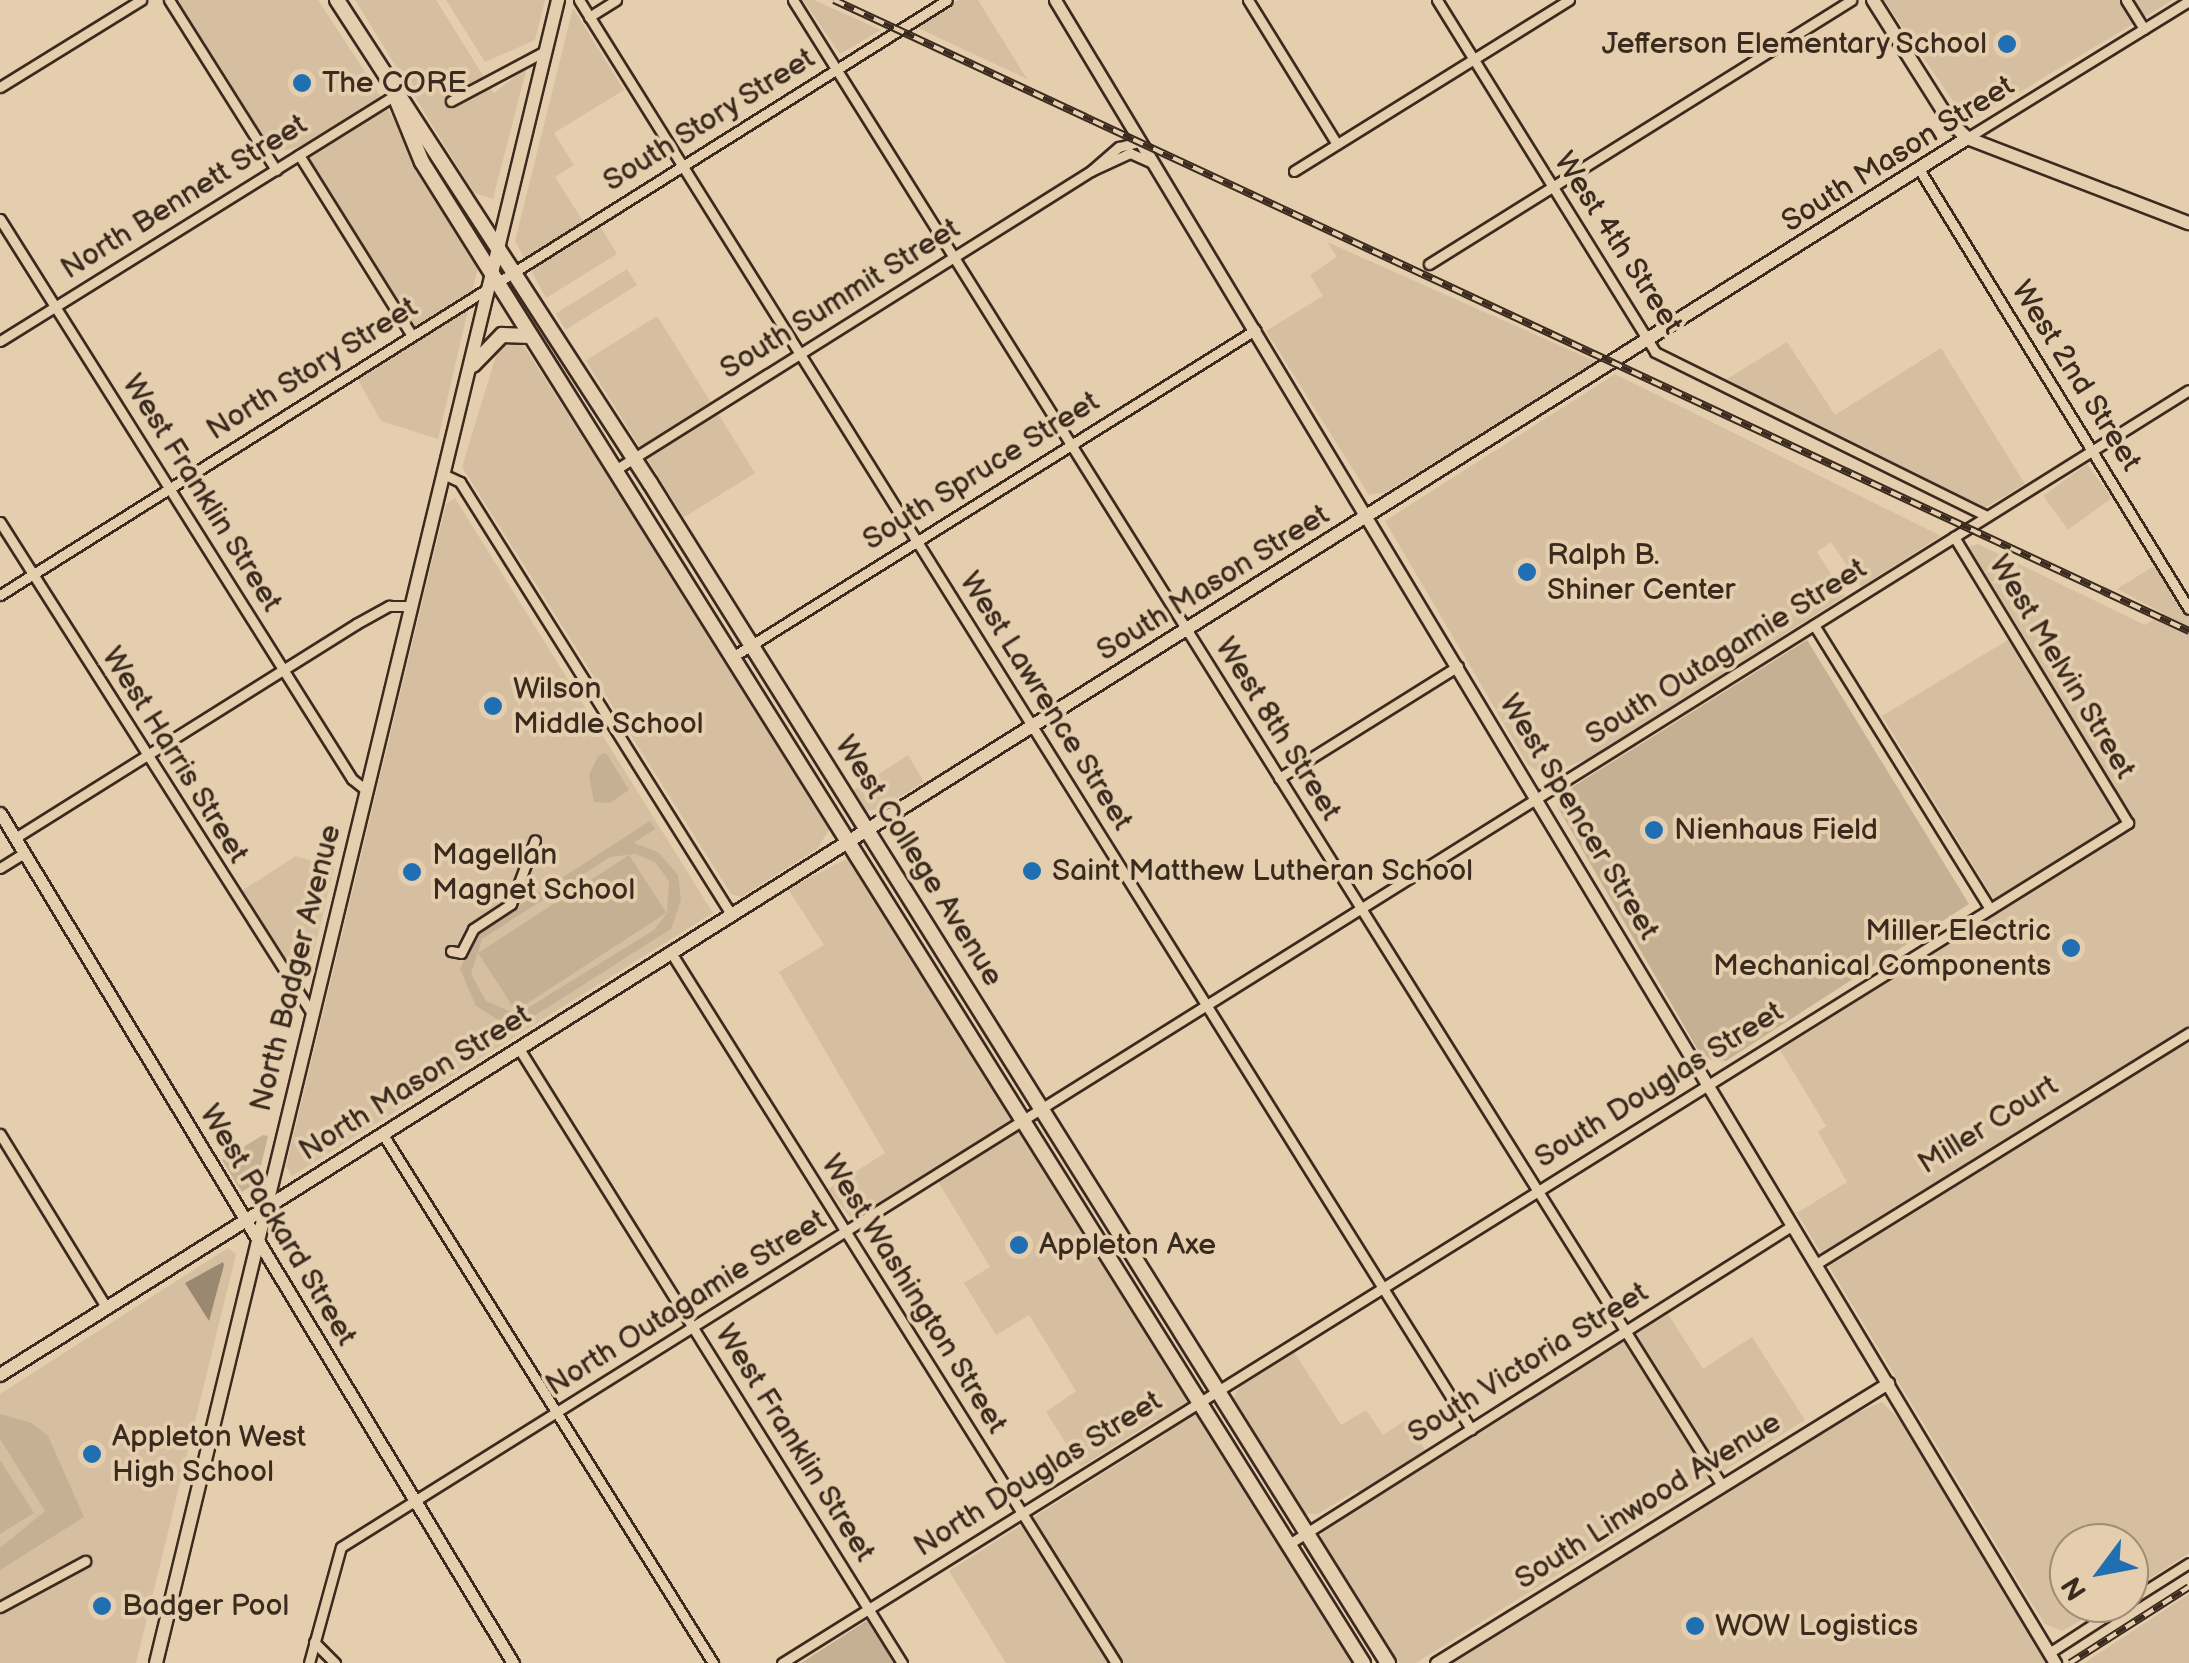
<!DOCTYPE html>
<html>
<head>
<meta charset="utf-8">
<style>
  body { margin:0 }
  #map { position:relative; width:2189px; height:1663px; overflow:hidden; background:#e5ceae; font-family:"Balsamiq Sans",sans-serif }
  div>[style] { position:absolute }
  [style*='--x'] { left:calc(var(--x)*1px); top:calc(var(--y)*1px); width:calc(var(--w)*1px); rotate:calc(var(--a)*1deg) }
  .built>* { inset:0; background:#d5bfa0; transform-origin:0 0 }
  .green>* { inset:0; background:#c6b094; transform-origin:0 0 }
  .water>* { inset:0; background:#9b8870 }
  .roads { filter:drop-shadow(2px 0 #3b2a1e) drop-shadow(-2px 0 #3b2a1e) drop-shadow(0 2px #3b2a1e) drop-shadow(0 -2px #3b2a1e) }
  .minor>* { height:9px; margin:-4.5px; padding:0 4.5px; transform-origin:4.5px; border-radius:4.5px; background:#e5ceae }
  .tertiary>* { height:11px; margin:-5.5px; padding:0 5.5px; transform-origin:5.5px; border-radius:5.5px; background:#e5ceae }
  .secondary>* { height:12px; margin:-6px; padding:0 6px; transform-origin:6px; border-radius:6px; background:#e5ceae }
  .primary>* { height:14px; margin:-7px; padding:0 7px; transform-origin:7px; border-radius:7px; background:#e5ceae }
  .rail>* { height:8px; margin-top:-4px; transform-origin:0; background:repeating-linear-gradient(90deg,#e5ceae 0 11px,#3b2a1e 0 22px); box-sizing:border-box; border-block:2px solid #3b2a1e }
  .dots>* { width:28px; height:28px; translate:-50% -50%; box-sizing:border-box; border:5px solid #e5ceae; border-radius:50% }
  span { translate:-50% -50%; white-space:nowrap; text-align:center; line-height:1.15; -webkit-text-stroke:8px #e5ceae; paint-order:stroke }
  .poi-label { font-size:30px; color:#3b2a1e }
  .right { translate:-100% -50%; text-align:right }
  .left { translate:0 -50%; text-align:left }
  .street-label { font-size:30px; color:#3b2a1e }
  .north { position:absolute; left:2049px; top:1523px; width:100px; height:100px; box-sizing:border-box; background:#e5ceae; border:2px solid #a18c74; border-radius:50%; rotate:238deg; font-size:28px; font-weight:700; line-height:40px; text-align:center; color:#3b2a1e }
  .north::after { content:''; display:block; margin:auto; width:35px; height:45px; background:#1f6fb2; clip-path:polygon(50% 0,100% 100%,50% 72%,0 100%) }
</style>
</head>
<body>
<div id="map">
  <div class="built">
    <i style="clip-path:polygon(178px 0,318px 0,375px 87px,478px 267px,438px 439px,381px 421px,357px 378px,417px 340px,297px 147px,274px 153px)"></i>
    <i style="clip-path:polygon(355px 0,436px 0,494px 93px,527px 67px,493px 199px,474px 193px)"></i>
    <i style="clip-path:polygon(446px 0,545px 0,535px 40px,485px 62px)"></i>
    <i style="clip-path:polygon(803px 0,814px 0,881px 30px,840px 54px)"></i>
    <i style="clip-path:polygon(959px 0,978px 0,1027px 79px,916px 27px)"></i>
    <i style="clip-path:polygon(1884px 0,2173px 0,1968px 123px)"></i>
    <i style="clip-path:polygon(573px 8px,624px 90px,554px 133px,574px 165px,555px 177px,590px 232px,600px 226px,617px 254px,546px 298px,515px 241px)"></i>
    <i style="clip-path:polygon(1327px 242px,1597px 362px,1386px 492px,1369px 495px,1266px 331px,1323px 296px,1310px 275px,1337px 257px)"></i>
    <i style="left:627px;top:269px;width:19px;height:84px;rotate:58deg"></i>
    <i style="left:657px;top:316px;width:185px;height:84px;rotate:58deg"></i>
    <i style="clip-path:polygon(520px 340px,832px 825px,817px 849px,741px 897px,731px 894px,462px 467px,498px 349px)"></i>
    <i style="clip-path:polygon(1787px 342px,1835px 415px,1941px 348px,2025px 484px,1981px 510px,1719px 384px)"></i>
    <i style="clip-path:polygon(1615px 374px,1941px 536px,1861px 587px,1831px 542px,1817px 552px,1845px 596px,1588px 759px,1544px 775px,1528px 765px,1385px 521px)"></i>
    <i style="left:2087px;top:464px;width:42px;height:54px;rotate:54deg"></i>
    <i style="clip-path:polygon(455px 498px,713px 913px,292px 1176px,286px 1166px,446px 504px)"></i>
    <i style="clip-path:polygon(1978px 544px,2145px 625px,2163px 613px,2117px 589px,2154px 566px,2178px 604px,2189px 597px,2189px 1553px,2129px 1592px,2129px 1543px,2069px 1543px,2069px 1603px,2111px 1603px,2062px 1631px,2045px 1624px,2026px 1594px,1797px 1213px,1847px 1182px,1818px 1132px,1826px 1126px,1780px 1050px,2001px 911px,1882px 716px,2021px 632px,1969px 547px)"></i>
    <i style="clip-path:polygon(908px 755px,924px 782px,880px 809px,865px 811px,851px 792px)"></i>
    <i style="clip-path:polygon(296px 856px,334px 868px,308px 976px,301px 982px,240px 892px)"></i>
    <i style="clip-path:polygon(850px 857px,1355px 1663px,1006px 1663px,949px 1571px,1167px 1433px,1157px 1419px,1081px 1467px,1046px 1412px,1076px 1391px,1029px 1315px,996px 1335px,964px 1283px,990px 1267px,931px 1170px,852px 1219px,828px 1189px,885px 1153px,779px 972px,824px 945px,788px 889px)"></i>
    <i style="clip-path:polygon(228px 1248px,236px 1254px,136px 1663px,0 1663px,0 1394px)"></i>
    <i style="clip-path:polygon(1668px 1314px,1703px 1369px,1752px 1337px,1805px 1420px,1416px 1663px,1396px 1663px,1320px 1541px,1323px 1530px,1365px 1503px,1357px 1490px,1318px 1514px,1305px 1514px,1233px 1399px,1239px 1387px,1294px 1352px,1341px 1425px,1366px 1410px,1383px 1435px,1406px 1420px,1432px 1461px)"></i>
    <i style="clip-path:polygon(1882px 1402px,1900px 1420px,2046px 1663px,1454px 1663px,1844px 1418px)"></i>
    <i style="clip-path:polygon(2189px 1594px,2189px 1663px,2084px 1663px)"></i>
  </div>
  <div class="green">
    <i style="clip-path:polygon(1807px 640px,1969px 904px,1726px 1061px,1711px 1060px,1698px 1050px,1557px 806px,1574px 786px)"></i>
    <i style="clip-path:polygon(606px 753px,629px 790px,610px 803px,594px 802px,589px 775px,598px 756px)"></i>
    <i style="clip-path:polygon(evenodd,650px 821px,655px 829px,634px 843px,658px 852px,678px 875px,681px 900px,671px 929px,528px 1020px,497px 1019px,476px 1006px,460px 969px,476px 933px,650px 821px,635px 854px,655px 862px,669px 881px,667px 913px,654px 930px,526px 1009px,509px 1011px,486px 1001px,471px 974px,482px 939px,610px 857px,635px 854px)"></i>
    <i style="left:629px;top:855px;width:69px;height:180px;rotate:57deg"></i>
    <i style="clip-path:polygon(263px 1135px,268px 1136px,257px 1182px,242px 1192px,222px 1160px)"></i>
    <i style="clip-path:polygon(0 1414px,32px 1423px,48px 1436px,84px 1517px,0 1570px,0 1548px,45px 1511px,0 1439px)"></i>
    <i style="clip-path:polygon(0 1460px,34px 1513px,0 1534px)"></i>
    <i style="clip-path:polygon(868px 1620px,894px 1663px,801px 1663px)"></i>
  </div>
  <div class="water">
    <i style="clip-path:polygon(223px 1262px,224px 1265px,209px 1321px,185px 1283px)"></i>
  </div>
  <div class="roads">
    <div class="minor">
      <i style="--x:169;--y:0;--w:201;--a:57.8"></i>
      <i style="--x:579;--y:0;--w:1685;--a:58.03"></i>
      <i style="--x:793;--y:0;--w:1750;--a:57.98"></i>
      <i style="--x:1248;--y:0;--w:169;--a:58.3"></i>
      <i style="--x:1437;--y:0;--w:414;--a:58.2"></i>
      <i style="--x:1655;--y:352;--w:370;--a:26.3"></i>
      <i style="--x:2126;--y:0;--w:34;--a:58"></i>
      <i style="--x:589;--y:17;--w:32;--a:-32"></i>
      <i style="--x:0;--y:87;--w:166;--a:-31.7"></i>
      <i style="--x:451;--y:101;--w:106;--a:-28"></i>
      <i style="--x:1967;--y:138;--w:261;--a:-31.7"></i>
      <i style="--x:299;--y:155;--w:213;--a:58"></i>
      <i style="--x:1919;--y:169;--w:516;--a:58.47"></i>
      <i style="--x:1091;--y:171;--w:37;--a:-41"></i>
      <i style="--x:1119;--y:147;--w:21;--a:-14"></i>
      <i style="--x:1294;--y:171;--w:324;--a:-31.9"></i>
      <i style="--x:0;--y:219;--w:661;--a:57.85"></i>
      <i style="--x:352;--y:779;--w:16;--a:38"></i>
      <i style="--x:1429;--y:264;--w:498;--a:-32"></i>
      <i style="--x:0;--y:341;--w:465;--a:-31.9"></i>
      <i style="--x:615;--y:470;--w:562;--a:-32.14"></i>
      <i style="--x:1091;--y:171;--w:43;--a:-24.8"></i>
      <i style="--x:1130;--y:153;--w:22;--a:24"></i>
      <i style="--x:443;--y:474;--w:19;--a:25"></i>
      <i style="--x:460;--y:482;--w:510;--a:57.9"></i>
      <i style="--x:0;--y:522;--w:580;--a:57.6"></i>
      <i style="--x:0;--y:595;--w:1118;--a:-32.14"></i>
      <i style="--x:1814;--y:625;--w:334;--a:58.2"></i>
      <i style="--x:734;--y:656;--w:615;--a:-32.04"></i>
      <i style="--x:1279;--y:778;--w:211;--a:-32"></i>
      <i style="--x:15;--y:838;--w:403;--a:-32.1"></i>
      <i style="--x:356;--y:624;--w:38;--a:-29"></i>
      <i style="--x:389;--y:606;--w:21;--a:0"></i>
      <i style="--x:0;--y:868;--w:28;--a:-32"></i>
      <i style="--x:451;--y:951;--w:10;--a:11"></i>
      <i style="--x:461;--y:953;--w:27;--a:-63"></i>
      <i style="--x:473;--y:929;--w:45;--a:-33.3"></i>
      <i style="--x:511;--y:904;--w:68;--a:-69.4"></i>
      <i style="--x:670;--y:951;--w:840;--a:57.94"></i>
      <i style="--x:518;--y:1047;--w:726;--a:58.06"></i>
      <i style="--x:382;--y:1133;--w:625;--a:58.01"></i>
      <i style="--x:0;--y:1134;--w:203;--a:58.5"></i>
      <i style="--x:1816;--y:1264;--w:439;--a:-31.8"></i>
      <i style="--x:1289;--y:1544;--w:596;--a:-32.33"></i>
      <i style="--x:2129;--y:1601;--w:71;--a:-32.3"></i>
      <i style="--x:0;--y:1607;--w:97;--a:-28.4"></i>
      <i style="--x:314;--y:1642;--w:30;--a:45"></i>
      <i style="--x:2049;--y:1653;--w:92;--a:-33"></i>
      <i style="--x:309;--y:1663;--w:120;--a:-74.6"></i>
      <i style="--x:341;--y:1547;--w:2180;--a:-32.05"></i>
      <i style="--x:782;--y:1663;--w:1587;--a:-31.97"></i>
      <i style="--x:2128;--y:823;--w:335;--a:-121.3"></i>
    </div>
    <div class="tertiary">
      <i style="--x:1055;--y:0;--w:1941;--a:58.98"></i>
      <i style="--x:0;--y:813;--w:993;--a:58.89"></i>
      <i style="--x:1436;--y:1663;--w:532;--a:-31.78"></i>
    </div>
    <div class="secondary">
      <i style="--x:1873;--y:0;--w:144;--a:57.7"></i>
      <i style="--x:1950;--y:122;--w:23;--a:43"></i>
      <i style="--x:1967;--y:138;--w:238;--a:21"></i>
      <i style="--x:0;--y:1375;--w:2324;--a:-32.16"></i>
      <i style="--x:156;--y:1663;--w:1711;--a:-76.41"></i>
    </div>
    <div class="primary">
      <i style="--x:337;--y:0;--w:576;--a:57.06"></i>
      <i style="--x:650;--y:483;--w:1392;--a:57.98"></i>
      <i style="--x:395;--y:96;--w:71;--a:67.8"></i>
      <i style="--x:422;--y:162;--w:1772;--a:57.92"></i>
      <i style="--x:473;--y:365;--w:42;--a:-46"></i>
      <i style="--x:502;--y:335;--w:28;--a:2"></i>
    </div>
  </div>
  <div class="rail">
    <i style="--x:834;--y:0;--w:1495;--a:24.97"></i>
    <i style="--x:2070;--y:1663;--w:141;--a:-32.6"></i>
  </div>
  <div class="dots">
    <i style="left:2007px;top:44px;background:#1f6fb2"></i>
    <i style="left:302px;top:83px;background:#1f6fb2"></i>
    <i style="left:1527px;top:572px;background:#1f6fb2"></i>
    <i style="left:493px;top:706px;background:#1f6fb2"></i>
    <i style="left:1654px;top:830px;background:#1f6fb2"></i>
    <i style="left:1032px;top:871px;background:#1f6fb2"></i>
    <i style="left:412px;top:872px;background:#1f6fb2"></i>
    <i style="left:2071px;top:948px;background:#1f6fb2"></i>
    <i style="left:1019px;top:1245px;background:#1f6fb2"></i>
    <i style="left:92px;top:1454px;background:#1f6fb2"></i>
    <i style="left:102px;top:1606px;background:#1f6fb2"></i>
    <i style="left:1695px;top:1626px;background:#1f6fb2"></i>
  </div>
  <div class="poi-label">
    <span class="right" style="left:1987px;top:44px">Jefferson Elementary School</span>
    <span class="left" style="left:322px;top:83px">The CORE</span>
    <span class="left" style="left:1547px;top:572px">Ralph B.<br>Shiner Center</span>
    <span class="left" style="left:513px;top:706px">Wilson<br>Middle School</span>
    <span class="left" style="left:1674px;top:830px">Nienhaus Field</span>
    <span class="left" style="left:432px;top:872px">Magellan<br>Magnet School</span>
    <span class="left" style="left:1052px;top:871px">Saint Matthew Lutheran School</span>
    <span class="right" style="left:2051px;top:948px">Miller Electric<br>Mechanical Components</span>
    <span class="left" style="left:1039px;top:1245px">Appleton Axe</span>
    <span class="left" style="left:112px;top:1454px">Appleton West<br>High School</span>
    <span class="left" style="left:122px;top:1606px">Badger Pool</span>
    <span class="left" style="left:1715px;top:1626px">WOW Logistics</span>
  </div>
  <div class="street-label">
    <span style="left:709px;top:120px;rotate:-32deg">South Story Street</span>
    <span style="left:1898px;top:154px;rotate:-32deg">South Mason Street</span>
    <span style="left:184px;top:197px;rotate:-32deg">North Bennett Street</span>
    <span style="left:1618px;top:243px;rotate:57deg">West 4th Street</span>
    <span style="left:840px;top:299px;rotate:-32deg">South Summit Street</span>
    <span style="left:312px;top:369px;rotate:-32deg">North Story Street</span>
    <span style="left:2076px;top:376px;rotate:58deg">West 2nd Street</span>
    <span style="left:981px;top:471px;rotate:-32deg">South Spruce Street</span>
    <span style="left:202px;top:493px;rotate:58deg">West Franklin Street</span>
    <span style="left:1213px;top:583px;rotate:-32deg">South Mason Street</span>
    <span style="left:1726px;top:652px;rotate:-32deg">South Outagamie Street</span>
    <span style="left:2062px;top:667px;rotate:59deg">West Melvin Street</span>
    <span style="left:1046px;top:701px;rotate:58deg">West Lawrence Street</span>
    <span style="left:1278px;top:729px;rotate:58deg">West 8th Street</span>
    <span style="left:175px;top:755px;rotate:58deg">West Harris Street</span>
    <span style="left:1579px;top:817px;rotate:59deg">West Spencer Street</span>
    <span style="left:919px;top:861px;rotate:58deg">West College Avenue</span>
    <span style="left:296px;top:968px;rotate:-76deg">North Badger Avenue</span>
    <span style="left:415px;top:1083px;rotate:-32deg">North Mason Street</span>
    <span style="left:1659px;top:1085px;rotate:-32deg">South Douglas Street</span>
    <span style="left:1988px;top:1125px;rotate:-32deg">Miller Court</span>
    <span style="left:278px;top:1225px;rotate:59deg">West Packard Street</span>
    <span style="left:914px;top:1294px;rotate:58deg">West Washington Street</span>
    <span style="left:686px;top:1303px;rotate:-32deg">North Outagamie Street</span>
    <span style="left:1528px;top:1363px;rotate:-32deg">South Victoria Street</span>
    <span style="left:795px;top:1443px;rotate:58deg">West Franklin Street</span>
    <span style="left:1038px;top:1474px;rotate:-32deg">North Douglas Street</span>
    <span style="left:1648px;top:1501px;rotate:-32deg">South Linwood Avenue</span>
  </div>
  <div class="north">N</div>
</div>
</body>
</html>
